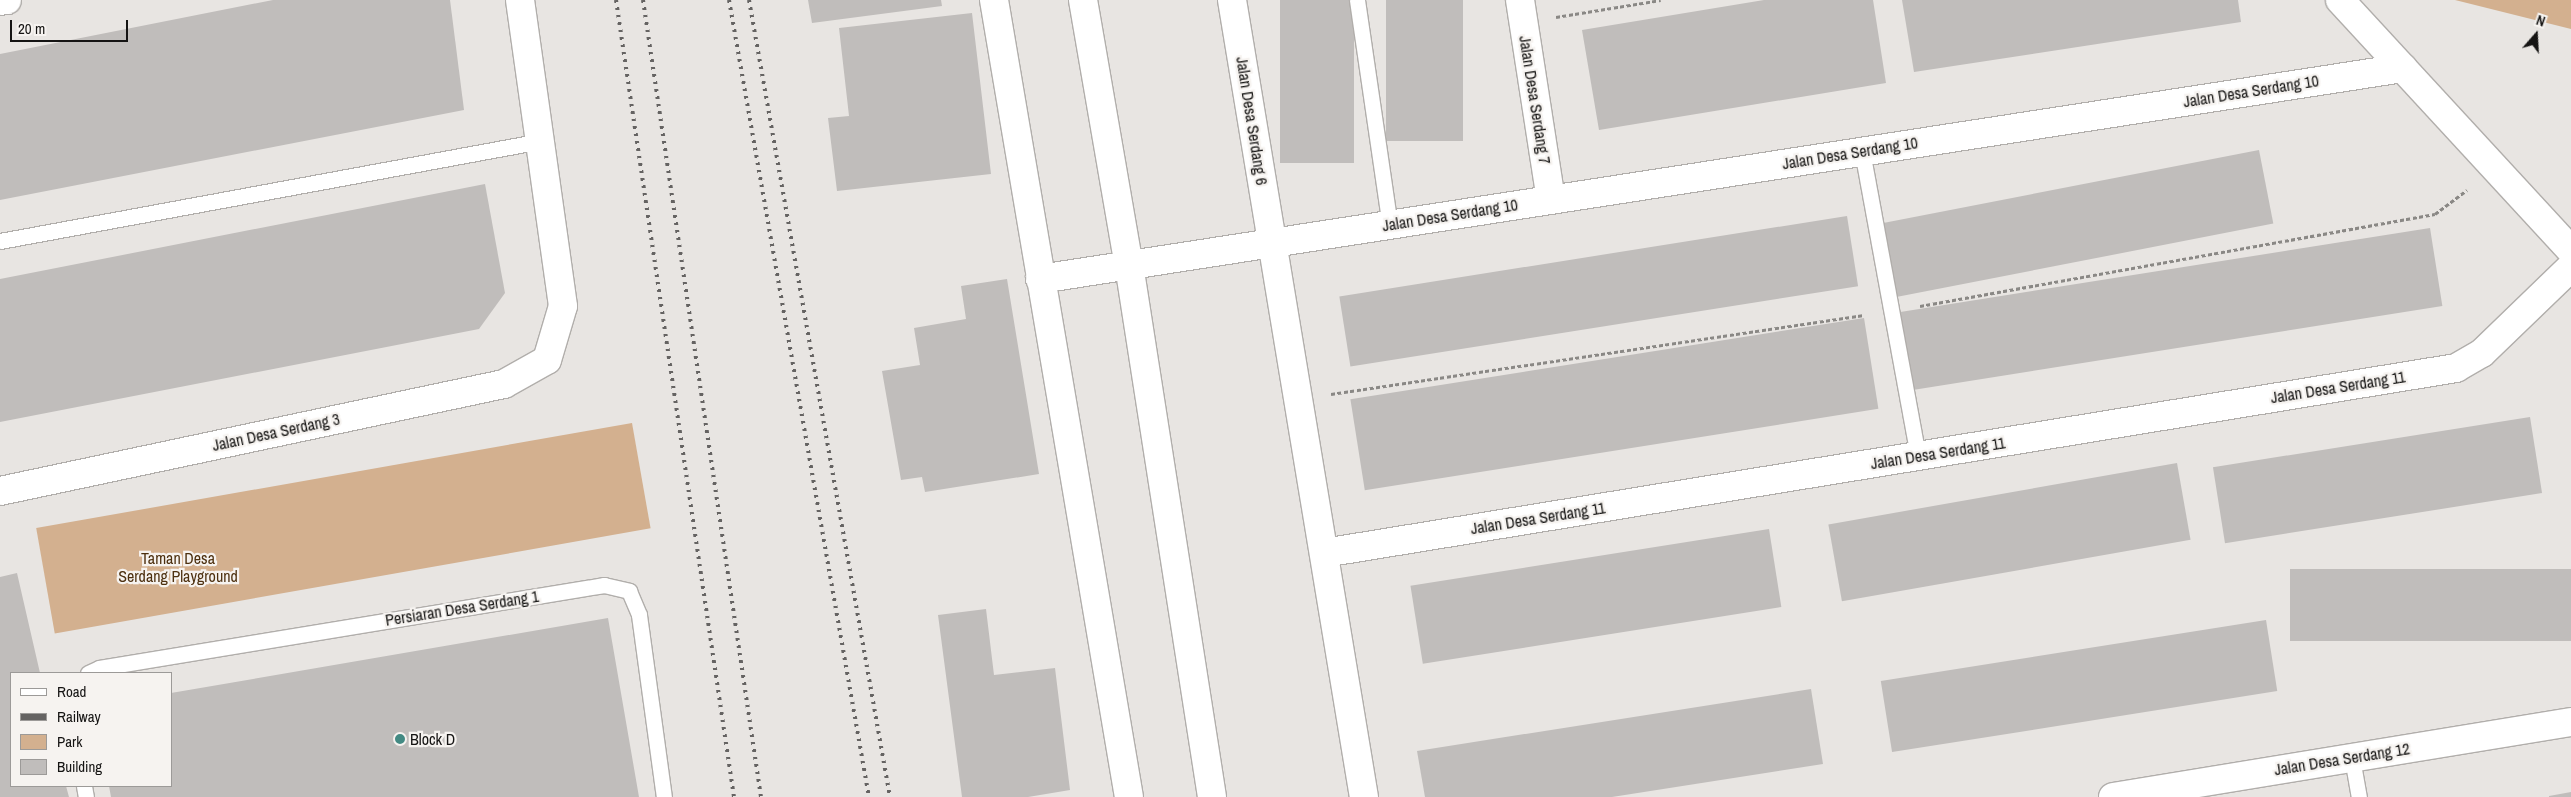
<!DOCTYPE html>
<html>
<head>
<meta charset="utf-8">
<style>
  body { margin:0 }
  #map { position:relative; width:2571px; height:797px; overflow:hidden; background:#e8e5e2; font-family:"Archivo Narrow",sans-serif }
  div>[style] { position:absolute }
  [style*='--x'] { left:calc(var(--x)*1px); top:calc(var(--y)*1px); width:calc(var(--w)*1px); rotate:calc(var(--a)*1deg) }
  .green>* { inset:0; background:#d3b08f; transform-origin:0 0 }
  .building>* { inset:0; background:#c0bdbb; transform-origin:0 0 }
  .path>* { height:3px; margin-top:-1.5px; transform-origin:0; background:repeating-linear-gradient(90deg,#8a8885 0 4px,transparent 0 6.5px) }
  .roads { filter:drop-shadow(1px 0 #b1aeab) drop-shadow(-1px 0 #b1aeab) drop-shadow(0 1px #b1aeab) drop-shadow(0 -1px #b1aeab) }
  .lane>* { height:15px; margin:-7.5px; padding:0 7.5px; transform-origin:7.5px; border-radius:7.5px; background:#fff }
  .street>* { height:28px; margin:-14px; padding:0 14px; transform-origin:14px; border-radius:14px; background:#fff }
  .rail>* { height:4px; margin-top:-2px; transform-origin:0; background:repeating-linear-gradient(90deg,#656362 0 2.5px,transparent 0 7.5px) }
  .dots>* { width:14px; height:14px; translate:-50% -50%; box-sizing:border-box; border:2px solid #f6f3f0; border-radius:50% }
  span { translate:-50% -50%; white-space:nowrap; text-align:center; line-height:1.15; -webkit-text-stroke:4.5px #f6f3f0; paint-order:stroke }
  .street-label { font-size:16px; color:#151413 }
  .park-label { font-size:16px; color:#4d300f }
  .poi-label { font-size:16px; color:#151413 }
  .left { translate:0 -50%; text-align:left }
  .legend { position:absolute; left:10px; top:672px; width:162px; height:115px; box-sizing:border-box; background:#f6f3f0; border:1px solid #9c9a98; margin:0; padding:6px 9px; list-style:none; font-size:15px; color:#151413 }
  .legend li { display:flex; align-items:center; gap:10px; height:25px }
  .legend b { width:25px; border:1px solid #9c9a98 }
  .north { position:absolute; left:2511px; top:10px; width:50px; height:50px; -webkit-text-stroke:4px #f6f3f0; paint-order:stroke; rotate:19deg; font-size:14px; font-weight:700; line-height:20px; text-align:center; color:#151413 }
  .north::after { content:''; display:block; margin:auto; width:18px; height:22px; background:#151413; clip-path:polygon(50% 0,100% 100%,50% 72%,0 100%) }
  .scale { position:absolute; left:10px; top:20px; width:118px; height:22px; box-sizing:border-box; border:2px solid #151413; border-top:0; padding-left:6px; font-size:15px; line-height:18px; white-space:nowrap; color:#151413; -webkit-text-stroke:4px #f6f3f0; paint-order:stroke }
</style>
</head>
<body>
<div id="map">
  <div class="green">
    <i style="clip-path:polygon(2455px 0,2571px 0,2571px 29px)"></i>
    <i style="left:632px;top:423px;width:107px;height:605px;rotate:80deg"></i>
  </div>
  <div class="building">
    <i style="clip-path:polygon(273px 0,450px 0,464px 110px,0 200px,0 54px)"></i>
    <i style="clip-path:polygon(808px 0,941px 0,942px 6px,812px 23px)"></i>
    <i style="left:1280px;top:0;width:74px;height:163px"></i>
    <i style="left:1386px;top:0;width:77px;height:141px"></i>
    <i style="clip-path:polygon(1764px 0,1873px 0,1886px 83px,1599px 130px,1582px 30px)"></i>
    <i style="clip-path:polygon(1902px 0,2238px 0,2241px 22px,1914px 72px)"></i>
    <i style="clip-path:polygon(972px 13px,991px 174px,837px 191px,828px 118px,849px 116px,839px 28px)"></i>
    <i style="left:2259px;top:150px;width:75px;height:388px;rotate:79deg"></i>
    <i style="clip-path:polygon(485px 184px,505px 293px,479px 329px,0 422px,0 279px)"></i>
    <i style="left:1847px;top:216px;width:71px;height:514px;rotate:81deg"></i>
    <i style="left:2430px;top:228px;width:79px;height:541px;rotate:81deg"></i>
    <i style="clip-path:polygon(1007px 279px,1039px 474px,925px 492px,922px 477px,901px 480px,882px 371px,920px 365px,914px 328px,966px 319px,961px 286px)"></i>
    <i style="left:1864px;top:318px;width:92px;height:520px;rotate:81deg"></i>
    <i style="left:2530px;top:417px;width:77px;height:321px;rotate:81deg"></i>
    <i style="left:2177px;top:463px;width:78px;height:354px;rotate:80deg"></i>
    <i style="left:1769px;top:529px;width:79px;height:363px;rotate:81deg"></i>
    <i style="left:2571px;top:569px;width:72px;height:281px;rotate:90deg"></i>
    <i style="clip-path:polygon(17px 573px,40px 673px,11px 673px,11px 786px,66px 786px,69px 797px,0 797px,0 577px)"></i>
    <i style="clip-path:polygon(986px 609px,994px 675px,1055px 668px,1070px 790px,1028px 797px,962px 797px,938px 615px)"></i>
    <i style="clip-path:polygon(608px 618px,639px 797px,111px 797px,109px 786px,171px 786px,171px 693px)"></i>
    <i style="left:2266px;top:620px;width:72px;height:390px;rotate:81deg"></i>
    <i style="clip-path:polygon(1811px 689px,1823px 764px,1612px 797px,1425px 797px,1417px 751px)"></i>
    <i style="clip-path:polygon(2571px 792px,2571px 797px,2549px 797px,2549px 796px)"></i>
  </div>
  <div class="path">
    <i style="--x:1556;--y:17;--w:106;--a:-9.2"></i>
    <i style="--x:1920;--y:306;--w:523;--a:-10.13"></i>
    <i style="--x:2435;--y:214;--w:40;--a:-37"></i>
    <i style="--x:1331;--y:394;--w:539;--a:-8.43"></i>
  </div>
  <div class="roads">
    <div class="lane">
      <i style="--x:1357;--y:0;--w:227;--a:81.7"></i>
      <i style="--x:1862;--y:151;--w:310;--a:79.6"></i>
      <i style="--x:0;--y:241;--w:550;--a:-10.47"></i>
      <i style="--x:88;--y:673;--w:12;--a:-24"></i>
      <i style="--x:99;--y:668;--w:512;--a:-9.33"></i>
      <i style="--x:604;--y:585;--w:26;--a:13"></i>
      <i style="--x:629;--y:591;--w:26;--a:67"></i>
      <i style="--x:639;--y:615;--w:184;--a:82.2"></i>
      <i style="--x:2352;--y:758;--w:40;--a:80"></i>
      <i style="--x:84;--y:786;--w:11;--a:80"></i>
    </div>
    <div class="street">
      <i style="--x:994;--y:0;--w:808;--a:80.39"></i>
      <i style="--x:1083;--y:0;--w:269;--a:80.2"></i>
      <i style="--x:1129;--y:265;--w:538;--a:81.13"></i>
      <i style="--x:1232;--y:0;--w:808;--a:80.6"></i>
      <i style="--x:1520;--y:0;--w:202;--a:81.2"></i>
      <i style="--x:2340;--y:0;--w:340;--a:47.3"></i>
      <i style="--x:0;--y:1;--w:7;--a:-8"></i>
      <i style="--x:1040;--y:279;--w:1379;--a:-8.8"></i>
      <i style="--x:0;--y:491;--w:515;--a:-11.99"></i>
      <i style="--x:504;--y:384;--w:49;--a:-29.2"></i>
      <i style="--x:547;--y:360;--w:56;--a:-73.5"></i>
      <i style="--x:563;--y:306;--w:309;--a:-98"></i>
      <i style="--x:1324;--y:553;--w:1147;--a:-9.28"></i>
      <i style="--x:2456;--y:368;--w:30;--a:-30"></i>
      <i style="--x:2482;--y:353;--w:124;--a:-44"></i>
      <i style="--x:2113;--y:797;--w:464;--a:-9.3"></i>
    </div>
  </div>
  <div class="rail">
    <i style="--x:616;--y:0;--w:806;--a:81.58"></i>
    <i style="--x:643;--y:0;--w:806;--a:81.58"></i>
    <i style="--x:729;--y:0;--w:809;--a:80.04"></i>
    <i style="--x:749;--y:0;--w:809;--a:79.97"></i>
  </div>
  <div class="dots">
    <i style="left:400px;top:739px;background:#438a83"></i>
  </div>
  <div class="street-label">
    <span style="left:2251px;top:91px;rotate:-9deg">Jalan Desa Serdang 10</span>
    <span style="left:1535px;top:100px;rotate:81deg">Jalan Desa Serdang 7</span>
    <span style="left:1252px;top:121px;rotate:81deg">Jalan Desa Serdang 6</span>
    <span style="left:1850px;top:153px;rotate:-9deg">Jalan Desa Serdang 10</span>
    <span style="left:1450px;top:215px;rotate:-9deg">Jalan Desa Serdang 10</span>
    <span style="left:2338px;top:387px;rotate:-9deg">Jalan Desa Serdang 11</span>
    <span style="left:276px;top:432px;rotate:-12deg">Jalan Desa Serdang 3</span>
    <span style="left:1938px;top:453px;rotate:-9deg">Jalan Desa Serdang 11</span>
    <span style="left:1538px;top:518px;rotate:-9deg">Jalan Desa Serdang 11</span>
    <span style="left:462px;top:608px;rotate:-9deg">Persiaran Desa Serdang 1</span>
    <span style="left:2342px;top:759px;rotate:-9deg">Jalan Desa Serdang 12</span>
  </div>
  <div class="park-label">
    <span style="left:178px;top:567px">Taman Desa<br>Serdang Playground</span>
  </div>
  <div class="poi-label">
    <span class="left" style="left:410px;top:739px">Block D</span>
  </div>
  <ul class="legend">
  <li><b style="height:6px;background:#fff"></b>Road</li>
  <li><b style="height:6px;background:#656362"></b>Railway</li>
  <li><b style="height:14px;background:#d3b08f"></b>Park</li>
  <li><b style="height:14px;background:#c0bdbb"></b>Building</li>
  </ul>
  <div class="north">N</div>
  <div class="scale">20 m</div>
</div>
</body>
</html>
